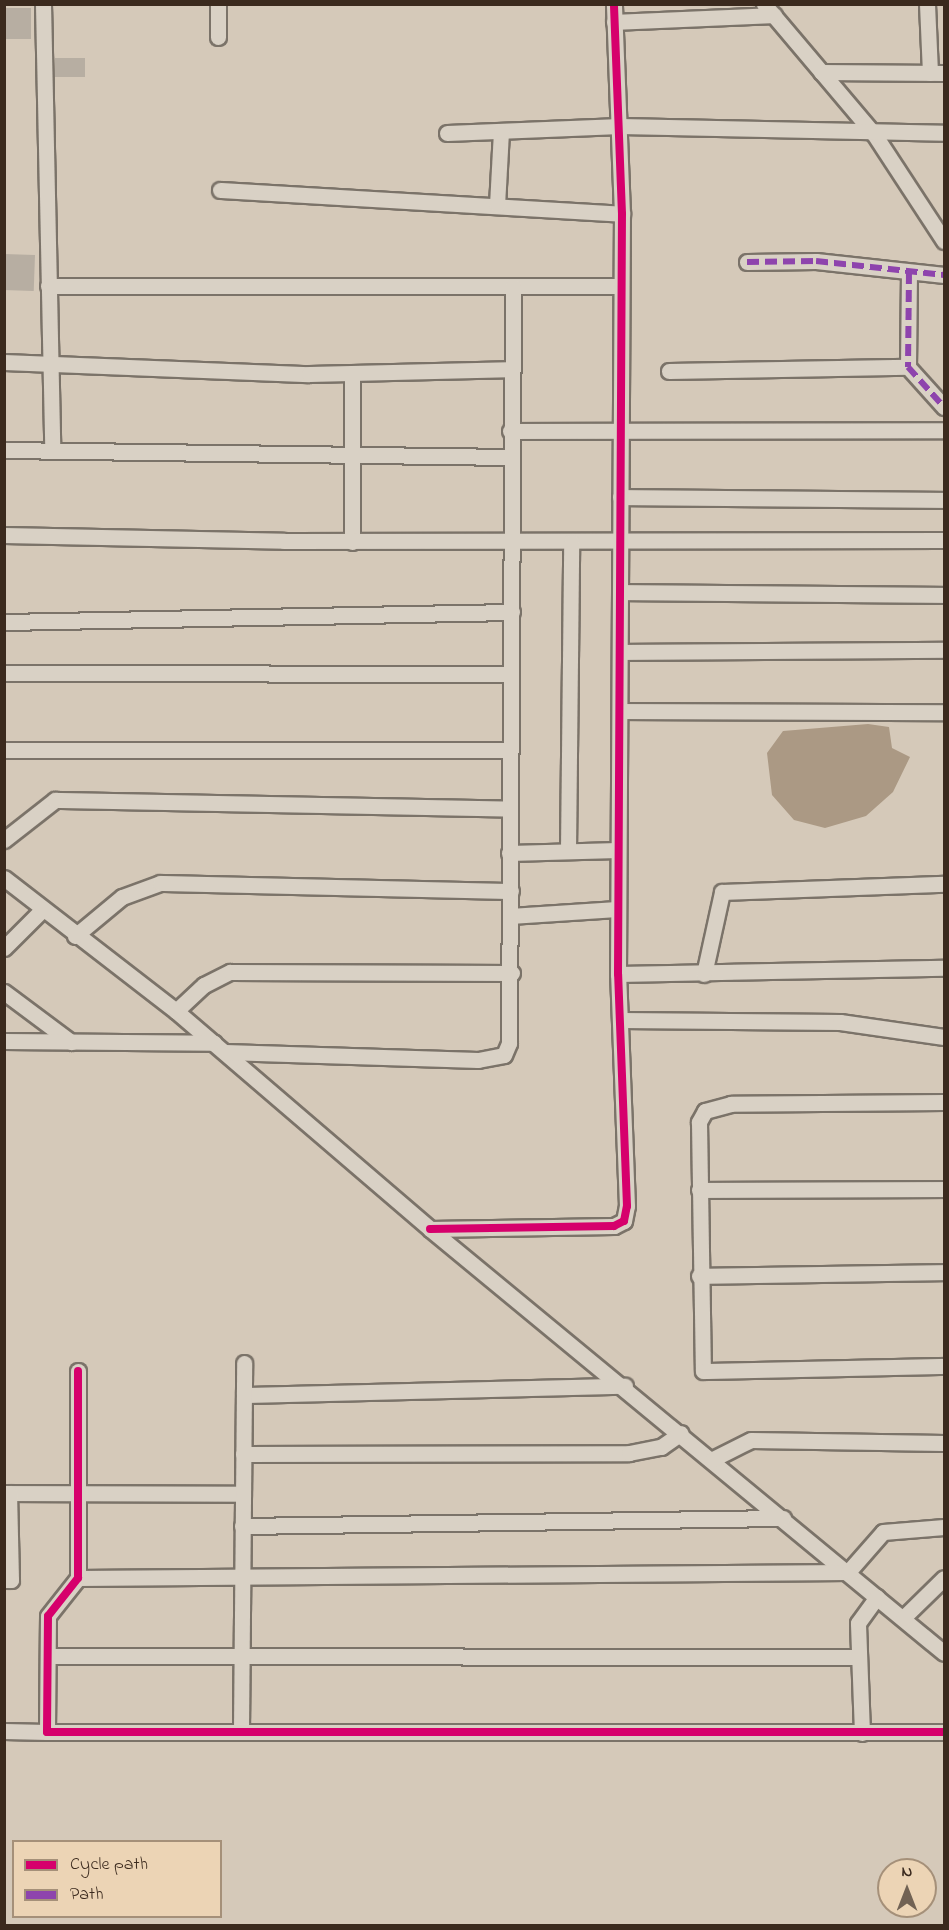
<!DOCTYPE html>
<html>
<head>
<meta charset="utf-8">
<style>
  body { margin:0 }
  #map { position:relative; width:949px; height:1930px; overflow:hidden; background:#d5c9b9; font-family:"Indie Flower",sans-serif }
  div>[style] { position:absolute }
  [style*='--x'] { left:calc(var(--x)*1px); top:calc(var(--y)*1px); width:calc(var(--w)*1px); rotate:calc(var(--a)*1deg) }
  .water>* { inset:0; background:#ab9984 }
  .building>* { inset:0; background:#b7aea2; transform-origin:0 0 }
  .roads { filter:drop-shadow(2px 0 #7b7369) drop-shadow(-2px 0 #7b7369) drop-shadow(0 2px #7b7369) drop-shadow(0 -2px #7b7369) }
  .street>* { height:15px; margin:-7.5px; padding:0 7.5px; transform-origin:7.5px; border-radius:7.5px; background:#d9d1c5 }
  .quiet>* { height:6px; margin-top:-3px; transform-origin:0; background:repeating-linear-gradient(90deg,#8e44ad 0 12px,transparent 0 18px) }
  .cycleway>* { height:8px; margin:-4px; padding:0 4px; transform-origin:4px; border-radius:4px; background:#d6006c }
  span { translate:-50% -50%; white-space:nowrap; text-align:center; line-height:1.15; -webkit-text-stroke:4.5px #ecd4b5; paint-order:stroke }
  .frame { position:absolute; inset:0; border:6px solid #3b2a1e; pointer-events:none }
  .legend { position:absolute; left:12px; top:1840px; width:210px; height:78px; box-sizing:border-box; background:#ecd4b5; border:2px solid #a59079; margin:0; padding:8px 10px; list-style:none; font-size:18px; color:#3b2a1e }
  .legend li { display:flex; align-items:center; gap:12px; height:30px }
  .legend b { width:30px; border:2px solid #a59079 }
  .north { position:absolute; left:877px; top:1858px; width:60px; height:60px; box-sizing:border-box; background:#ecd4b5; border:2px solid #a59079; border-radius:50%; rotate:0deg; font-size:16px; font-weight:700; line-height:24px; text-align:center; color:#3b2a1e }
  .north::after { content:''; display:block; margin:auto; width:21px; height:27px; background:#716254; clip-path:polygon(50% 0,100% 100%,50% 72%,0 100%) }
</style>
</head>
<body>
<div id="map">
  <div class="water">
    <i style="clip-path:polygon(868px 724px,889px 727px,892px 748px,910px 757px,893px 792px,866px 816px,825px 828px,794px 820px,772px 795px,767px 753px,783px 731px)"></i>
  </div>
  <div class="building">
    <i style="left:4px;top:8px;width:27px;height:31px"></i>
    <i style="left:55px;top:58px;width:30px;height:19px"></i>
    <i style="left:4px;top:254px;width:31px;height:36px;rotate:2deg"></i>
  </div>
  <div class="roads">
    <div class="street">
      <i style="--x:43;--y:4;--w:446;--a:88.8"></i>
      <i style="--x:764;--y:4;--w:170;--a:49.8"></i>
      <i style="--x:874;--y:134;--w:128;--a:56.8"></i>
      <i style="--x:927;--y:4;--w:69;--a:87.5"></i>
      <i style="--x:614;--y:22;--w:160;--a:-2.5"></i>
      <i style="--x:218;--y:37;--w:33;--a:-90"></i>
      <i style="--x:821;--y:72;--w:123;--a:0.5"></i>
      <i style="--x:447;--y:133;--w:173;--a:-2.3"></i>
      <i style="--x:620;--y:126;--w:324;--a:1.2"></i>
      <i style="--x:220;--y:190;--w:403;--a:3.4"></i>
      <i style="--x:497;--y:205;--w:74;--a:-86.9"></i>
      <i style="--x:747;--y:262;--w:69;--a:-0.8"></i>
      <i style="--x:816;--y:261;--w:129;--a:6.2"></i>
      <i style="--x:909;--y:272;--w:95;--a:90.6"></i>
      <i style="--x:908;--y:367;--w:54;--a:48"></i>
      <i style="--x:48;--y:286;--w:571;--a:0"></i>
      <i style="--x:4;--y:362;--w:305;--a:2.3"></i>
      <i style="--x:309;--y:374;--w:200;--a:-1.4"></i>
      <i style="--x:669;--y:371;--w:239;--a:-1"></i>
      <i style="--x:352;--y:373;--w:169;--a:90"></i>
      <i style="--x:510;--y:431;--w:434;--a:-0.1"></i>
      <i style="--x:4;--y:450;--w:506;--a:0.79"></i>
      <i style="--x:620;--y:497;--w:324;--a:0.5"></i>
      <i style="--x:4;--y:535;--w:280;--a:1.2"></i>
      <i style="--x:284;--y:541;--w:660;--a:-0.09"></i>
      <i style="--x:621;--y:592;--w:323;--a:0.5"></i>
      <i style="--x:4;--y:622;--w:508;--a:-1.13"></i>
      <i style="--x:622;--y:652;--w:322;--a:-0.4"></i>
      <i style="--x:4;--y:673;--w:505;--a:0.11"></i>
      <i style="--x:622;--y:711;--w:322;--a:0.2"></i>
      <i style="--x:4;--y:750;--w:504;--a:0"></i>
      <i style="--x:4;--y:840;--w:65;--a:-38.1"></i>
      <i style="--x:55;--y:800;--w:454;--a:1.1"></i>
      <i style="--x:568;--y:851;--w:309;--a:-89.4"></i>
      <i style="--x:509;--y:853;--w:109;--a:-1.6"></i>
      <i style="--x:4;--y:878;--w:217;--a:37.7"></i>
      <i style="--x:176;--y:1011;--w:335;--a:40.6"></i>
      <i style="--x:430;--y:1229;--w:666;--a:39.52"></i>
      <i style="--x:510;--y:916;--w:107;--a:-3.7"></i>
      <i style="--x:75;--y:936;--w:61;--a:-39.7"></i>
      <i style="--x:122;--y:897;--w:40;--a:-20.2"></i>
      <i style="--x:160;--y:883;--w:351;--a:1.3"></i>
      <i style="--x:4;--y:948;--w:55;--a:-45"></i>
      <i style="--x:618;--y:974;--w:326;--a:-1.1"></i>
      <i style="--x:704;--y:974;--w:84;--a:-77.6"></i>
      <i style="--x:722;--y:892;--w:222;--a:-2.1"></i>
      <i style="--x:4;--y:992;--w:84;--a:36.7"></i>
      <i style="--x:176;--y:1011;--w:38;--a:-43"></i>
      <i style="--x:204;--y:985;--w:29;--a:-27"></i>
      <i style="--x:230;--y:972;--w:282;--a:0.2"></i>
      <i style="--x:621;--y:1020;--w:219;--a:0.5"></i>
      <i style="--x:840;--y:1022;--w:105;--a:8.2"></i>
      <i style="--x:4;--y:1041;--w:210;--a:0.5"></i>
      <i style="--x:225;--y:1052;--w:253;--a:1.8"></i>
      <i style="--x:478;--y:1060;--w:26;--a:-11"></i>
      <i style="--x:504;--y:1055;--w:13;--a:-67"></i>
      <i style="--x:509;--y:1043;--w:757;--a:-89.7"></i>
      <i style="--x:944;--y:1102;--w:213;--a:179.5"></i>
      <i style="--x:731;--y:1104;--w:27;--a:165"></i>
      <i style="--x:705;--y:1111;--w:13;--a:119"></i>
      <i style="--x:699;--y:1122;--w:249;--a:89.1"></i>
      <i style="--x:703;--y:1371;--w:241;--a:-1.2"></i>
      <i style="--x:699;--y:1190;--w:245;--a:-0.2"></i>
      <i style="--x:430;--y:1229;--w:184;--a:-0.9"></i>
      <i style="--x:614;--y:1226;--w:11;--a:-27"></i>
      <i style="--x:624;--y:1221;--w:15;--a:-79"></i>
      <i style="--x:627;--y:1206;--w:232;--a:-92.2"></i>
      <i style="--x:618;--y:974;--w:760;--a:-89.7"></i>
      <i style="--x:622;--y:214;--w:210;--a:-92.2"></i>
      <i style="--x:699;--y:1276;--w:245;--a:-0.9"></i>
      <i style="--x:78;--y:1371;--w:207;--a:90"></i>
      <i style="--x:78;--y:1578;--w:48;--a:128.3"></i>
      <i style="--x:48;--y:1616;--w:116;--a:90.5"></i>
      <i style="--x:47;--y:1732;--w:897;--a:0"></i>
      <i style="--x:244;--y:1395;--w:381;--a:-1.4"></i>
      <i style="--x:243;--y:1454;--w:386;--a:-0.1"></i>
      <i style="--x:629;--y:1453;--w:33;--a:-11"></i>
      <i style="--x:661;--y:1447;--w:24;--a:-35"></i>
      <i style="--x:713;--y:1459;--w:42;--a:-26.6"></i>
      <i style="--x:751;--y:1440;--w:193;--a:0.9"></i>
      <i style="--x:4;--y:1493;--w:239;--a:0.2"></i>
      <i style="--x:242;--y:1526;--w:541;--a:-0.85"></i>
      <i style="--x:78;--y:1578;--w:770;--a:-0.45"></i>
      <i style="--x:848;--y:1572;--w:53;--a:-48.8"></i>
      <i style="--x:883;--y:1532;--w:61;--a:-4.7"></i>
      <i style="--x:4;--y:1580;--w:7;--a:0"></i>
      <i style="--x:11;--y:1580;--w:87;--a:-91.3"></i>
      <i style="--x:903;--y:1618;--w:57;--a:-44.3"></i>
      <i style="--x:48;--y:1656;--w:810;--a:0.07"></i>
      <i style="--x:241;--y:1730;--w:367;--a:-89.5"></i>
      <i style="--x:4;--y:1731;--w:43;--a:1.3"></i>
      <i style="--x:862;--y:1733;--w:110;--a:-92.1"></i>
      <i style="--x:858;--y:1623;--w:32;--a:-54"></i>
    </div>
  </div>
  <div class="quiet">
    <i style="--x:747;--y:262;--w:69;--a:-0.8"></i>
    <i style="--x:816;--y:261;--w:129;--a:6.2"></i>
    <i style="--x:909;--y:272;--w:95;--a:90.6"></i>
    <i style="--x:908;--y:367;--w:54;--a:48"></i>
  </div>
  <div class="cycleway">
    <i style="--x:430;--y:1229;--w:184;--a:-0.9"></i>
    <i style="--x:614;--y:1226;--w:11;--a:-27"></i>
    <i style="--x:624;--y:1221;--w:15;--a:-79"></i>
    <i style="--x:627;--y:1206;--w:232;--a:-92.2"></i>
    <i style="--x:618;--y:974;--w:760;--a:-89.7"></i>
    <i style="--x:622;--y:214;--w:210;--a:-92.2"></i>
    <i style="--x:78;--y:1371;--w:207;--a:90"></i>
    <i style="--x:78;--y:1578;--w:48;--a:128.3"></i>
    <i style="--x:48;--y:1616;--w:116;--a:90.5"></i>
    <i style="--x:47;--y:1732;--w:897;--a:0"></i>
  </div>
  <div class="frame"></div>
  <ul class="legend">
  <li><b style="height:8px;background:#d6006c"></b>Cycle path</li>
  <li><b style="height:8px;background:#8e44ad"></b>Path</li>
  </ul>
  <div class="north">N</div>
</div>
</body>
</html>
